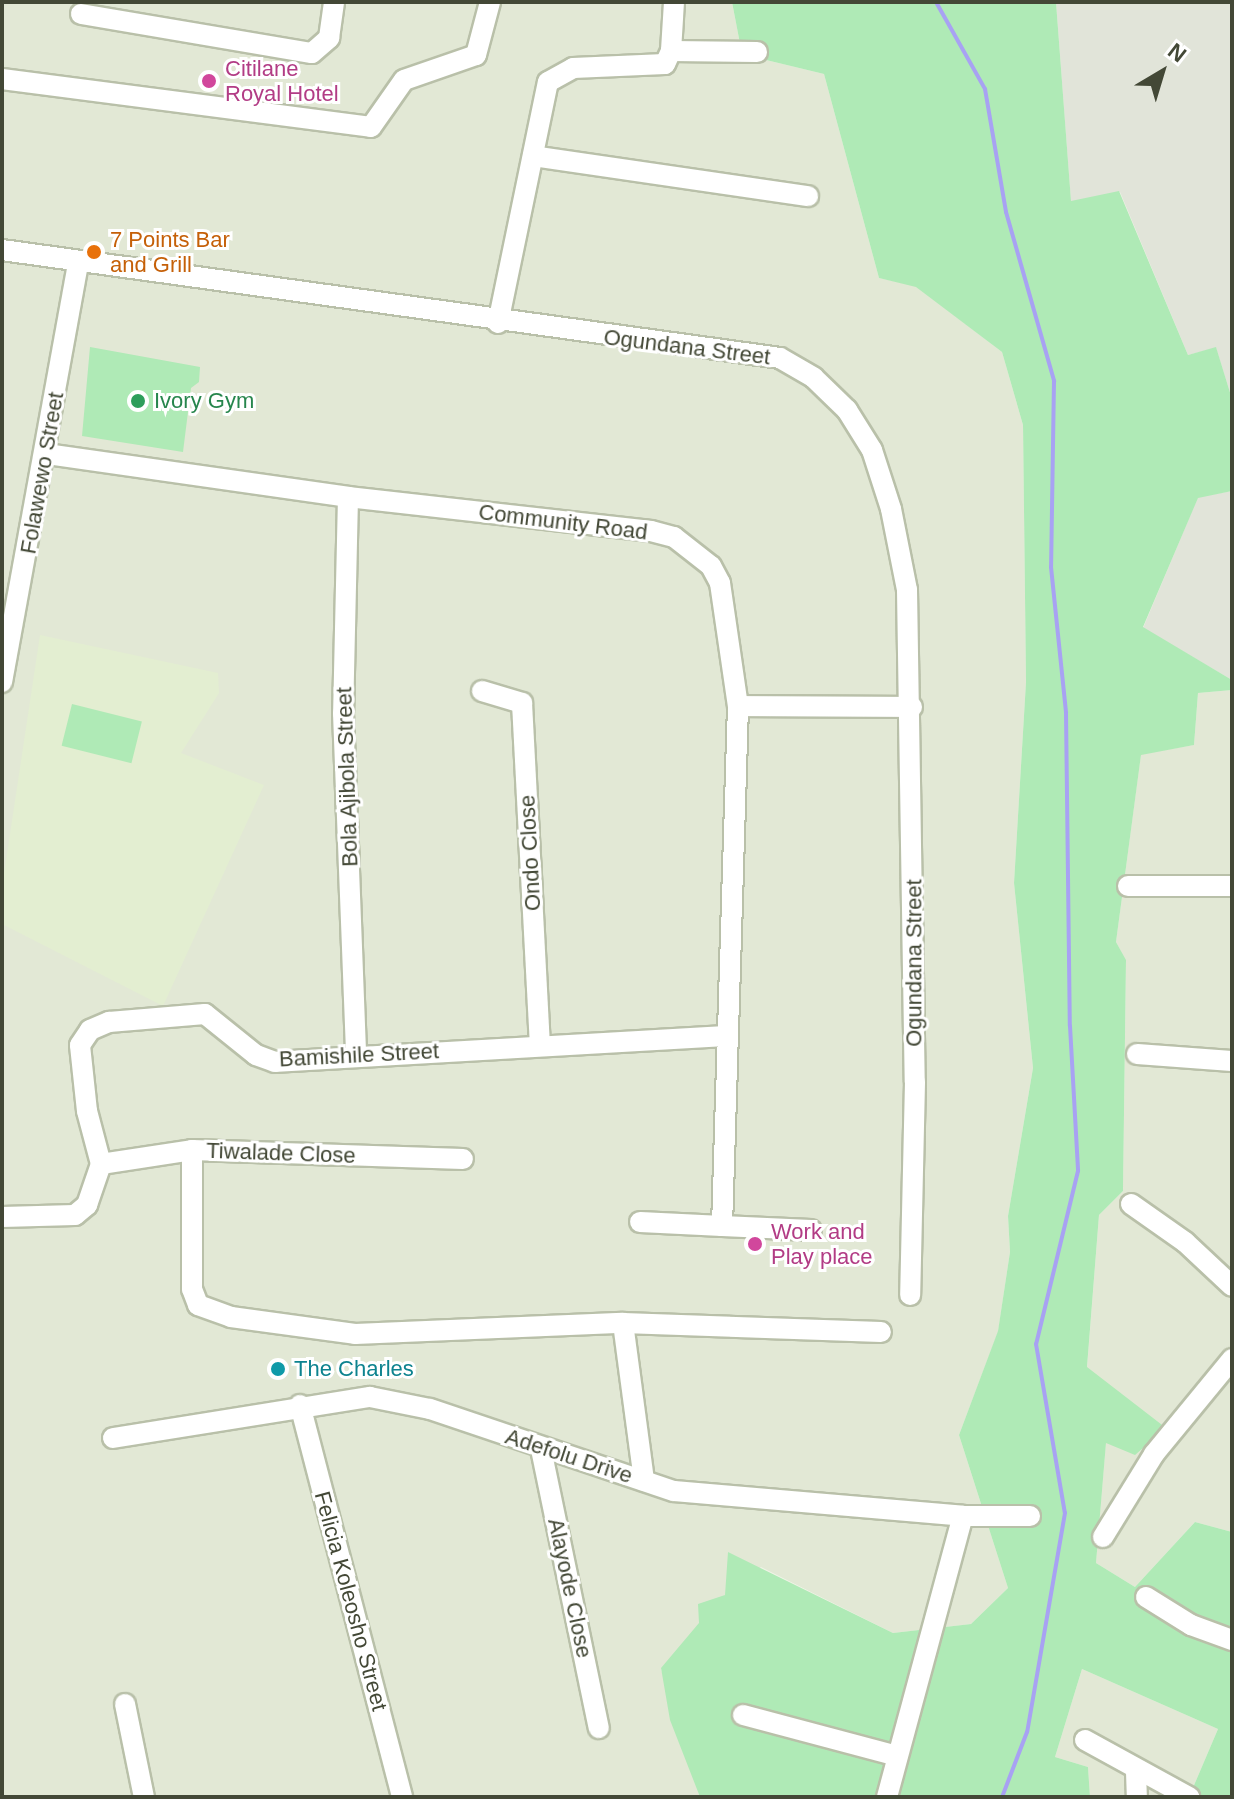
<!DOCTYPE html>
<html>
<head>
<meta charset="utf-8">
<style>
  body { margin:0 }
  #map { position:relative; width:1234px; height:1799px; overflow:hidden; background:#f0f4e7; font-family:Arial,sans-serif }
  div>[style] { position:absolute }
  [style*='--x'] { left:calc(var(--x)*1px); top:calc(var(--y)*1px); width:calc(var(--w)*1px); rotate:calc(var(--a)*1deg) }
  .residential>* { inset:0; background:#e2e8d5 }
  .industrial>* { inset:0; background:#e1e4d9 }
  .education>* { inset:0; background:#e3eed1 }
  .green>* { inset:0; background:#afeab6; transform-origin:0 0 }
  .stream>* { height:4px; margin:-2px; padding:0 2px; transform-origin:2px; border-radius:2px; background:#a8a2f3 }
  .roads { filter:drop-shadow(2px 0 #b9c0a9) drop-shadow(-2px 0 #b9c0a9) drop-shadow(0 2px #b9c0a9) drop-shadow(0 -2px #b9c0a9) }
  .minor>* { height:20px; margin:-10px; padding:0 10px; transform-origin:10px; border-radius:10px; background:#fff }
  .dots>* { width:22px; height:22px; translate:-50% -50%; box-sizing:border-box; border:4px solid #fff; border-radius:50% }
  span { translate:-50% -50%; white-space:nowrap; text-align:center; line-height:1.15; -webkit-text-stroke:6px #fff; paint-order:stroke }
  .hotel-label { font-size:22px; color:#b23c85 }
  .left { translate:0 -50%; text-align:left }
  .food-label { font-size:22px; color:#c56008 }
  .street-label { font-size:22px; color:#434836 }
  .leisure-label { font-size:22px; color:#27864d }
  .culture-label { font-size:22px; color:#0d838f }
  .frame { position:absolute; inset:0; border:4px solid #434836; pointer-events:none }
  .north { position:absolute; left:1122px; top:32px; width:80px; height:80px; -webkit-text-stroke:6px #fff; paint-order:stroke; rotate:38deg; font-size:22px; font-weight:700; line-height:32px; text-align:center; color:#434836 }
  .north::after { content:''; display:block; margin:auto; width:28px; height:36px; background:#434836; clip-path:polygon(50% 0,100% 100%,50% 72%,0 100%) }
</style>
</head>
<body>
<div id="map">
  <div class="residential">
    <i style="clip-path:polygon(2px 2px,732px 2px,742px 54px,824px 74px,879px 278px,916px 286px,1002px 352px,1023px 425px,1026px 682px,1014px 883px,1033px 1068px,1008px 1216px,1010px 1252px,998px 1332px,959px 1435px,1008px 1588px,971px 1624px,893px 1633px,761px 1567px,725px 1595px,661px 1669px,700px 1797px,2px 1797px)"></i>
    <i style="clip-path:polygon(1232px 690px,1232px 1532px,1195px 1522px,1135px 1587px,1096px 1563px,1106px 1442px,1087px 1368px,1099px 1215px,1123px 1191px,1126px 961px,1116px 942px,1141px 754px,1194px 745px,1198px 693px)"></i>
    <i style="clip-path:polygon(1082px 1669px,1218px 1729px,1189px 1797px,1090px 1797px,1088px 1767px,1055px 1757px)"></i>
  </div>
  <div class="industrial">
    <i style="clip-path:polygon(1056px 2px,1232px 2px,1232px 399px,1216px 348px,1188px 355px,1120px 192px,1071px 202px)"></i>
    <i style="clip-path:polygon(1232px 491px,1232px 680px,1143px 628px,1198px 497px)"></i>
  </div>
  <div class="education">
    <i style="clip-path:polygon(40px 635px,218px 673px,219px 693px,181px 753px,264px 785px,163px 1006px,2px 924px,2px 887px)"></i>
  </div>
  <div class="green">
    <i style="clip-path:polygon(732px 2px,1056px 2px,1071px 201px,1119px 191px,1188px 355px,1216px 347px,1232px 399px,1232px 491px,1198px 498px,1143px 627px,1232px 680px,1232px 690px,1198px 693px,1194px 745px,1141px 755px,1116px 942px,1126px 960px,1123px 1191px,1099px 1215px,1087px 1367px,1166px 1428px,1135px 1455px,1106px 1443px,1096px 1563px,1135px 1587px,1195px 1522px,1232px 1532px,1232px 1797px,1189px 1797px,1218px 1729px,1082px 1669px,1055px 1757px,1088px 1767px,1090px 1797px,700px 1797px,670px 1720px,661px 1668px,699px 1623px,698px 1604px,725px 1595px,728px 1552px,893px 1633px,971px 1624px,1008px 1588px,959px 1435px,998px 1331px,1010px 1252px,1008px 1216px,1033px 1068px,1014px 883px,1026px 682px,1023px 425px,1002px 352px,916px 287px,879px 278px,824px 74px,742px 54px)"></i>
    <i style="clip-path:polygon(90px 347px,200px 367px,199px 382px,191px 388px,183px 452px,82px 436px)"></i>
    <i style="left:72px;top:704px;width:72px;height:43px;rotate:14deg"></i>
  </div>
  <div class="stream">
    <i style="--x:936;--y:2;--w:100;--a:60.6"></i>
    <i style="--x:985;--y:89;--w:125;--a:80.3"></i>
    <i style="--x:1006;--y:212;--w:176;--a:74.1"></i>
    <i style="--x:1054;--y:381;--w:186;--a:90.9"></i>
    <i style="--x:1051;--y:567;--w:147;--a:84.1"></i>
    <i style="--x:1066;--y:713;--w:313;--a:89.3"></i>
    <i style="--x:1070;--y:1026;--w:145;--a:86.8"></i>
    <i style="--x:1078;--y:1171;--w:178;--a:103.6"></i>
    <i style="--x:1036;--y:1344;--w:171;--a:80.3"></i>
    <i style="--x:1065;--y:1513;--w:222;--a:99.8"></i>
    <i style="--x:1027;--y:1732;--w:70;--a:111"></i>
  </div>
  <div class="roads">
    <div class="minor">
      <i style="--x:81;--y:14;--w:234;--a:9.6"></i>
      <i style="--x:312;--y:53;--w:23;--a:-41"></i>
      <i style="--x:329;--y:38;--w:36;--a:-82"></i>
      <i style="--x:671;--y:51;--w:49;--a:-86.5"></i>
      <i style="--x:2;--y:79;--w:372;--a:7.4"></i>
      <i style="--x:371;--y:127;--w:57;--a:-54.9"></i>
      <i style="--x:404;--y:80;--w:76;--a:-19.1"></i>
      <i style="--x:476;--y:55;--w:55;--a:-75.2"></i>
      <i style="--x:533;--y:156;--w:278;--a:8.3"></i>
      <i style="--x:2;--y:250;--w:785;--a:7.9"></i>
      <i style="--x:780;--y:358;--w:39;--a:30"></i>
      <i style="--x:814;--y:378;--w:46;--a:44.1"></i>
      <i style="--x:847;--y:410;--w:47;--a:58"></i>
      <i style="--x:872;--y:450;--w:62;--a:72.1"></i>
      <i style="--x:891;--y:509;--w:83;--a:78.8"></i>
      <i style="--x:907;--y:590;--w:492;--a:89.1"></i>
      <i style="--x:915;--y:1082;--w:213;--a:91.3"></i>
      <i style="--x:498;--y:323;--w:246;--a:-78.3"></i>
      <i style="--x:548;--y:82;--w:29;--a:-29"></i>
      <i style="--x:573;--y:68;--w:92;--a:-2.5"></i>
      <i style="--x:665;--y:64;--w:14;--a:-65"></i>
      <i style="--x:671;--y:51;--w:86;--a:0.7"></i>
      <i style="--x:47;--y:454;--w:304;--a:8.1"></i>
      <i style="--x:348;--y:497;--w:305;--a:6.4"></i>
      <i style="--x:651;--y:531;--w:24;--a:15"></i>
      <i style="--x:674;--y:537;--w:47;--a:38.1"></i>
      <i style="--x:711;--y:566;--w:19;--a:62"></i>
      <i style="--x:720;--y:583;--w:124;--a:81.7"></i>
      <i style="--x:738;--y:706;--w:520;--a:91.76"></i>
      <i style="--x:722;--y:1226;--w:82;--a:-177.2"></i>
      <i style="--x:348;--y:497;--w:216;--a:91.3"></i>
      <i style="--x:343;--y:713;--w:344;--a:87.8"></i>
      <i style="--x:2;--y:682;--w:426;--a:-79.7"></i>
      <i style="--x:482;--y:691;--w:42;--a:16.7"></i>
      <i style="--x:522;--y:703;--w:343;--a:87"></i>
      <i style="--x:738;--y:706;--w:174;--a:0.3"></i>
      <i style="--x:1128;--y:886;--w:104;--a:0"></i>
      <i style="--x:1137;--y:1054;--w:95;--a:4.2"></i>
      <i style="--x:192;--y:1150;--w:139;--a:90"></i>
      <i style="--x:192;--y:1289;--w:17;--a:69"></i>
      <i style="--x:198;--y:1305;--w:35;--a:20"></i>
      <i style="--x:231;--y:1317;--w:125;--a:7.8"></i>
      <i style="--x:355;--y:1334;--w:268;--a:-2.4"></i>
      <i style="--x:623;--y:1323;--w:258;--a:2"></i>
      <i style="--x:101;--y:1164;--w:92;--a:-8.7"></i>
      <i style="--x:192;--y:1150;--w:271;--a:1.9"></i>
      <i style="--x:1131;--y:1204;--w:66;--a:35.1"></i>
      <i style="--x:1185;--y:1242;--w:64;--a:43.1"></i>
      <i style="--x:2;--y:1217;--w:73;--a:-1.6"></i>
      <i style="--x:75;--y:1215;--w:16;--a:-40"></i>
      <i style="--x:87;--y:1205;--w:43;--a:-71.1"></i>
      <i style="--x:101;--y:1164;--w:55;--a:-104.8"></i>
      <i style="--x:87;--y:1111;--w:66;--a:-96.1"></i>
      <i style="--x:80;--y:1045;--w:18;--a:-56"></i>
      <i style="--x:90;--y:1030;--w:21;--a:-23"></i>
      <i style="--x:109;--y:1022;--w:96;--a:-4.8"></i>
      <i style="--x:205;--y:1014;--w:65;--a:38.8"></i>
      <i style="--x:256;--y:1055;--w:20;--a:20"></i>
      <i style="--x:275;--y:1062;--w:450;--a:-3.3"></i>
      <i style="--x:722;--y:1226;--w:89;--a:2.6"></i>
      <i style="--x:623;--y:1323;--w:159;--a:82.4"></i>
      <i style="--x:300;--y:1405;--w:405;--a:75.4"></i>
      <i style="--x:113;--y:1438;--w:260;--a:-9.1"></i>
      <i style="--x:370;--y:1397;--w:61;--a:11.3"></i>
      <i style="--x:430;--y:1409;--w:257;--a:18.6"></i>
      <i style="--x:674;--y:1491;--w:290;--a:4.9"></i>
      <i style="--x:963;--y:1516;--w:67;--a:0"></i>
      <i style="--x:541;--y:1449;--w:285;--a:78.3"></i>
      <i style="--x:1103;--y:1537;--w:97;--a:-58.4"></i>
      <i style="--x:1154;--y:1454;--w:123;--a:-50.6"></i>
      <i style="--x:1146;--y:1597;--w:53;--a:31.9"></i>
      <i style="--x:1191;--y:1625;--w:44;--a:20.1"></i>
      <i style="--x:125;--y:1704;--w:95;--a:78.5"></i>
      <i style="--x:743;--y:1715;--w:159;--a:14.9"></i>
      <i style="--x:1085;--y:1740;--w:119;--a:28.7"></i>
      <i style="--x:1136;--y:1772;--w:25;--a:88"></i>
      <i style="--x:887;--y:1797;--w:291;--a:-74.9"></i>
    </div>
  </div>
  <div class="dots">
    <i style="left:209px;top:81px;background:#d1479c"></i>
    <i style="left:94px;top:252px;background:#e8710a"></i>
    <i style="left:138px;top:401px;background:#2e9e5b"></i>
    <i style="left:755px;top:1244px;background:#d1479c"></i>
    <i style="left:278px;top:1369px;background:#0f9aa8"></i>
  </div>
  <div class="hotel-label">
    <span class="left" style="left:225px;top:81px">Citilane<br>Royal Hotel</span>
    <span class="left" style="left:771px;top:1244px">Work and<br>Play place</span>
  </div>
  <div class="food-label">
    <span class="left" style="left:110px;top:252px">7 Points Bar<br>and Grill</span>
  </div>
  <div class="street-label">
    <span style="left:687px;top:347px;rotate:7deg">Ogundana Street</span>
    <span style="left:42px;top:473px;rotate:-80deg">Folawewo Street</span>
    <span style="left:563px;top:522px;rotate:7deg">Community Road</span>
    <span style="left:347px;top:777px;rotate:-92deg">Bola Ajibola Street</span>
    <span style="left:530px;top:853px;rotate:-93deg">Ondo Close</span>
    <span style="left:914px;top:963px;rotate:-90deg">Ogundana Street</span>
    <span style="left:359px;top:1055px;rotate:-3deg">Bamishile Street</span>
    <span style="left:281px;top:1153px;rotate:2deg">Tiwalade Close</span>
    <span style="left:569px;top:1456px;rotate:18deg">Adefolu Drive</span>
    <span style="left:570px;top:1588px;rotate:78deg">Alayode Close</span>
    <span style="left:351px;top:1601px;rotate:75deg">Felicia Koleosho Street</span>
  </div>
  <div class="leisure-label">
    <span class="left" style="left:154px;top:401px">Ivory Gym</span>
  </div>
  <div class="culture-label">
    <span class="left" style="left:294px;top:1369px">The Charles</span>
  </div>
  <div class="frame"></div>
  <div class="north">N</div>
</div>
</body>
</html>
